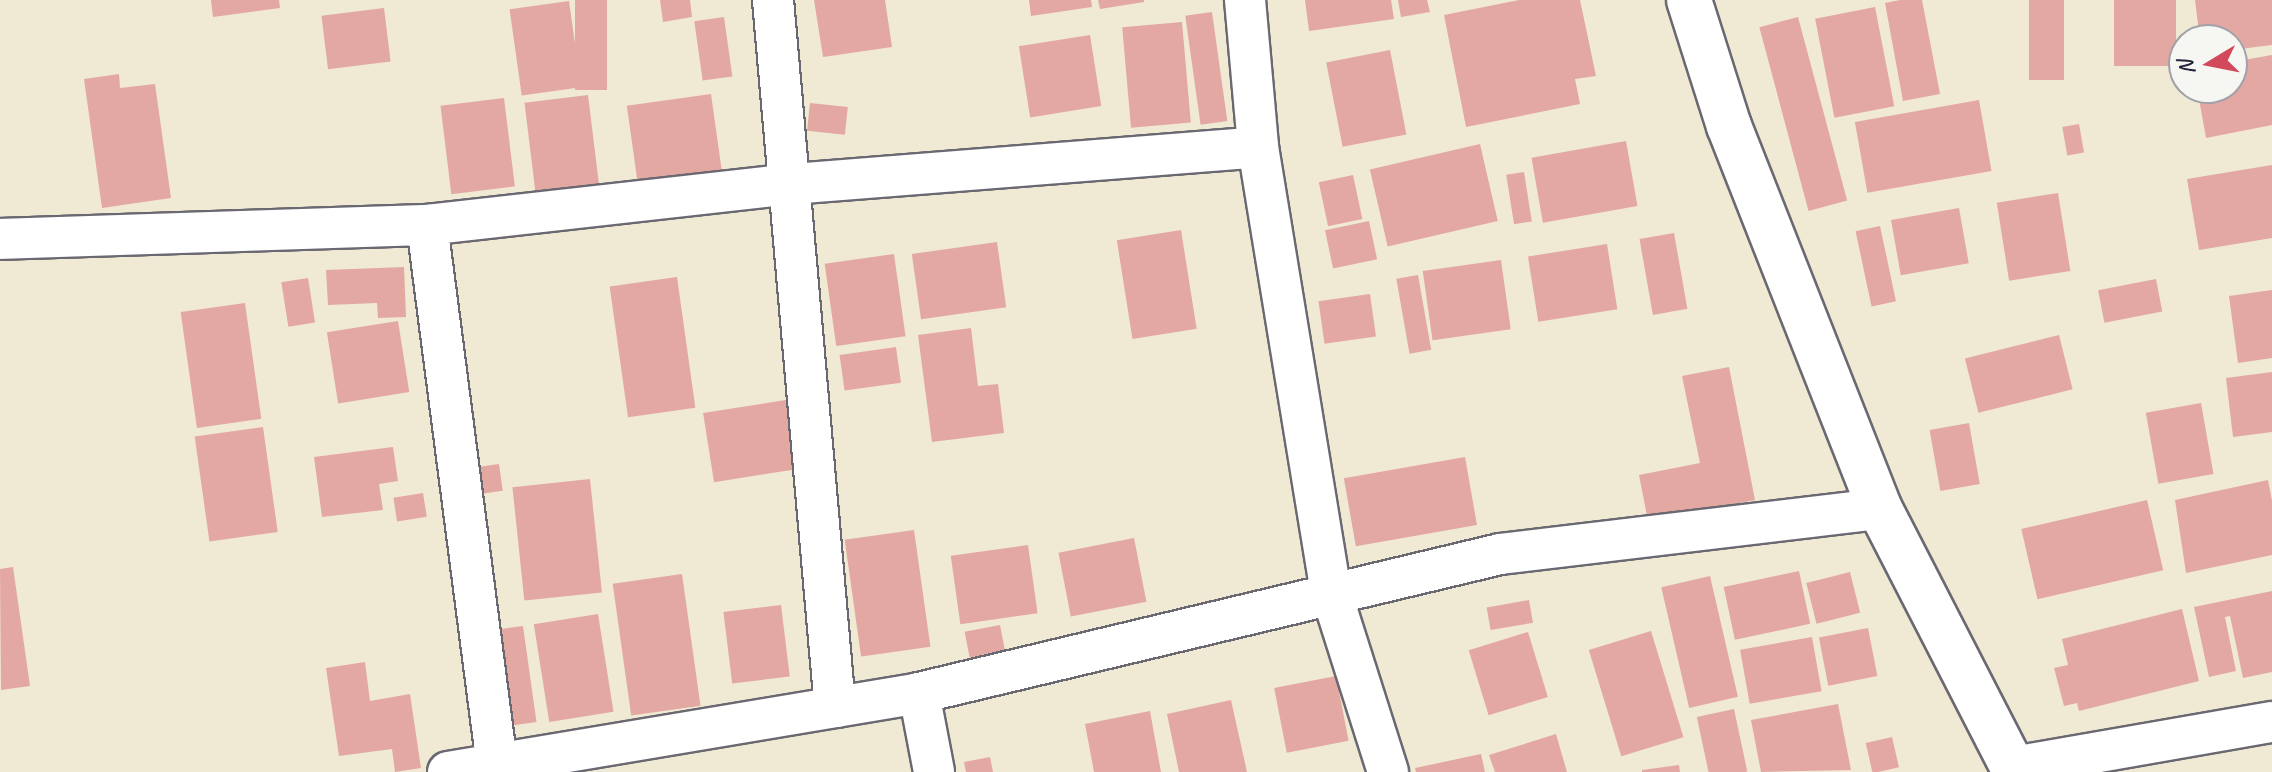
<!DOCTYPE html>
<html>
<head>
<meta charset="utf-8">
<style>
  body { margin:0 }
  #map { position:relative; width:2272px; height:772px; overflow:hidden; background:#f0e9d4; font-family:Caveat,sans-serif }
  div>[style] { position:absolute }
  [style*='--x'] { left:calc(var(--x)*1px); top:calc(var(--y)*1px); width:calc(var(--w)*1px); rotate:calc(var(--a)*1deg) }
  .building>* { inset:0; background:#e4a8a3; transform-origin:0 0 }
  .roads { filter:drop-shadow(2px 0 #6a6871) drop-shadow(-2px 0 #6a6871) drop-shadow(0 2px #6a6871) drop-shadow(0 -2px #6a6871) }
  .minor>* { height:40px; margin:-20px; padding:0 20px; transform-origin:20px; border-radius:20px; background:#fff }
  .major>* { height:44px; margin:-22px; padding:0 22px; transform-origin:22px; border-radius:22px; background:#fff }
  span { translate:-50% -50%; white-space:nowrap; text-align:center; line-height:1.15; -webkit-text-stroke:8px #f6f6f2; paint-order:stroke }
  .north { position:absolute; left:2168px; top:24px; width:80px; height:80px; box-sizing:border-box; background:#f6f6f2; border:2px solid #a1a1a9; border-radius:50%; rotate:260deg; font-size:22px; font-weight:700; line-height:32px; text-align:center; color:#22223b }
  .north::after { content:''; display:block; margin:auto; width:28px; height:36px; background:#d1495b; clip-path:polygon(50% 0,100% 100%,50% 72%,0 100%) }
</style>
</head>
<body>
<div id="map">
  <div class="building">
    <i style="clip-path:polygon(211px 0,279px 0,280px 8px,213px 17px)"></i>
    <i style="left:575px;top:0;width:32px;height:90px"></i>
    <i style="clip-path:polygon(660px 0,690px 0,692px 17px,663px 22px)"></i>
    <i style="clip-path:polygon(814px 0,885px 0,892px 47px,823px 57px)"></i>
    <i style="clip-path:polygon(1029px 0,1091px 0,1092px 7px,1031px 16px)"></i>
    <i style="clip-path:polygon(1098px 0,1144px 0,1144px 2px,1100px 9px)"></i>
    <i style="clip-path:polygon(1305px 0,1391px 0,1394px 19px,1309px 31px)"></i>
    <i style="clip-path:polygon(1398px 0,1427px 0,1430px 12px,1401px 17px)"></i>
    <i style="clip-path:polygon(1519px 0,1580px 0,1596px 76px,1575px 79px,1580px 104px,1466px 127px,1444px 15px)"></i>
    <i style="clip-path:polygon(1900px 0,1922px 0,1940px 94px,1903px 101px,1885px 3px)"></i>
    <i style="left:2029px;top:0;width:35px;height:80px"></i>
    <i style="left:2114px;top:0;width:62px;height:66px"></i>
    <i style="clip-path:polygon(2195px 0,2272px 0,2272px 45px,2232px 50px,2232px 40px,2200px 40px)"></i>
    <i style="left:569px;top:1px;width:87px;height:60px;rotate:82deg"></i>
    <i style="left:1875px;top:7px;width:101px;height:61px;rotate:79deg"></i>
    <i style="left:384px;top:8px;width:54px;height:63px;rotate:83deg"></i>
    <i style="left:1212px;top:12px;width:110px;height:27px;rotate:82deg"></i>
    <i style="left:724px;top:17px;width:60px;height:30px;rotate:82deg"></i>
    <i style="left:1798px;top:17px;width:190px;height:40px;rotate:75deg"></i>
    <i style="left:1182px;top:22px;width:101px;height:60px;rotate:85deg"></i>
    <i style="left:1090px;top:35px;width:72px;height:72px;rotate:81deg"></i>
    <i style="left:1390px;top:50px;width:86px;height:65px;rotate:79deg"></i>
    <i style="clip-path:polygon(2272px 55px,2272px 125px,2206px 138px,2197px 88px,2232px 88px,2232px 62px)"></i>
    <i style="clip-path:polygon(119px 74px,120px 88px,155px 84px,171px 198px,102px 208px,84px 79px)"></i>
    <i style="left:711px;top:94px;width:83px;height:85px;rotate:82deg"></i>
    <i style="left:588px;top:95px;width:93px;height:64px;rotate:83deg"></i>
    <i style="left:504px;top:98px;width:89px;height:64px;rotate:83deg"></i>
    <i style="left:1979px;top:100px;width:72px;height:126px;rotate:80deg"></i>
    <i style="left:810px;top:103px;width:38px;height:28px;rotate:6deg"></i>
    <i style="left:2079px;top:124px;width:29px;height:17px;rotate:80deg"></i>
    <i style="left:1626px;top:141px;width:66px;height:96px;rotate:80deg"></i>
    <i style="left:1480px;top:144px;width:79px;height:113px;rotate:77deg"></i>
    <i style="clip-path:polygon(2272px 165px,2272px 238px,2199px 250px,2187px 179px)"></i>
    <i style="left:1524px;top:172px;width:50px;height:18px;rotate:81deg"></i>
    <i style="left:1353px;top:175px;width:45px;height:35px;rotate:78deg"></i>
    <i style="left:2058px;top:193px;width:79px;height:62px;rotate:81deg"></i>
    <i style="left:1959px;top:208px;width:56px;height:69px;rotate:80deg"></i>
    <i style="left:1369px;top:221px;width:39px;height:45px;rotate:78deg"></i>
    <i style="left:1880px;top:226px;width:77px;height:25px;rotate:78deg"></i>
    <i style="left:1181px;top:230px;width:100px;height:65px;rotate:81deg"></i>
    <i style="left:1674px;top:233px;width:77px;height:35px;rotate:80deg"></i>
    <i style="left:997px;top:242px;width:66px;height:86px;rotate:82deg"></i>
    <i style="left:1607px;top:244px;width:66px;height:80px;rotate:81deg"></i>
    <i style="left:894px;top:254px;width:83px;height:70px;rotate:82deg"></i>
    <i style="left:1501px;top:260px;width:70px;height:79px;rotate:82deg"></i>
    <i style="clip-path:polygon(404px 267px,406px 317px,378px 318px,377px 303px,328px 305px,326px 270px)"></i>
    <i style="left:1418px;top:275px;width:76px;height:22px;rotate:80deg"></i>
    <i style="left:677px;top:277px;width:132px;height:68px;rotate:82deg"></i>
    <i style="left:308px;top:278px;width:45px;height:27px;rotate:81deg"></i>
    <i style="left:2156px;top:279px;width:33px;height:59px;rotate:79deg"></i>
    <i style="clip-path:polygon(2272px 290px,2272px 358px,2238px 363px,2229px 296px)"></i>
    <i style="left:1370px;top:294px;width:43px;height:52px;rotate:82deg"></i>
    <i style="left:245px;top:303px;width:117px;height:65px;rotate:82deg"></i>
    <i style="left:398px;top:321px;width:72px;height:72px;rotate:81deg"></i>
    <i style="clip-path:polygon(971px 328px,978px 386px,998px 384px,1004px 433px,932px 442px,918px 335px)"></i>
    <i style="left:2059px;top:335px;width:56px;height:97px;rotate:76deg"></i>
    <i style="left:896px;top:347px;width:36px;height:57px;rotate:82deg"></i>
    <i style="clip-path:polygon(1729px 367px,1755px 500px,1648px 521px,1639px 475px,1700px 463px,1682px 376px)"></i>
    <i style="clip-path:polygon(2272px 372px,2272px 432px,2233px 437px,2226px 378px)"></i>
    <i style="left:792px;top:399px;width:70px;height:90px;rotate:81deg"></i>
    <i style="left:2201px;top:403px;width:72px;height:56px;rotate:80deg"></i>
    <i style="left:1969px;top:423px;width:62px;height:40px;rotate:80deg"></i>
    <i style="left:263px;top:427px;width:106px;height:69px;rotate:82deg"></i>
    <i style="clip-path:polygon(393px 447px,398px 481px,379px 484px,383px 510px,322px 517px,314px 457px)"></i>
    <i style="left:1465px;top:457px;width:69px;height:123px;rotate:80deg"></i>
    <i style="left:499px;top:464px;width:27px;height:21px;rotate:82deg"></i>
    <i style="left:590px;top:479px;width:114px;height:78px;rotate:84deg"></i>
    <i style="clip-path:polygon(2268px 480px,2272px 501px,2272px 555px,2186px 573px,2175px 500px)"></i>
    <i style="left:423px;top:493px;width:24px;height:30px;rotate:81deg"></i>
    <i style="left:2147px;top:500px;width:72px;height:129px;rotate:77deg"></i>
    <i style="left:914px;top:530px;width:118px;height:70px;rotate:82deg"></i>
    <i style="left:1134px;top:538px;width:65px;height:77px;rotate:79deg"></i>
    <i style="left:1028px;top:545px;width:69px;height:78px;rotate:82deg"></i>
    <i style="clip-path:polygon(13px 567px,30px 686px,1px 690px,0 569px)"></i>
    <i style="left:1799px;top:571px;width:54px;height:77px;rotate:78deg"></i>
    <i style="left:1850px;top:572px;width:42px;height:45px;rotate:76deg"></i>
    <i style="left:682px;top:574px;width:133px;height:70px;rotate:82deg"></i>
    <i style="left:1710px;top:576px;width:124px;height:50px;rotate:77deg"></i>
    <i style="clip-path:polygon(2272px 591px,2272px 672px,2243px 678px,2230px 616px,2225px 617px,2236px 671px,2209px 677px,2194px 607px)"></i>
    <i style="left:1529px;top:600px;width:23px;height:43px;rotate:80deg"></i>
    <i style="left:781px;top:605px;width:72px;height:58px;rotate:83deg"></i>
    <i style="clip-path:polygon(2182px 609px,2199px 681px,2079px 711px,2077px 703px,2064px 706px,2054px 668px,2068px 665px,2062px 639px)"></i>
    <i style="left:598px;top:614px;width:99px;height:65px;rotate:81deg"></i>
    <i style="left:1000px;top:625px;width:26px;height:36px;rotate:79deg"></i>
    <i style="left:523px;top:626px;width:97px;height:39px;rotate:82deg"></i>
    <i style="left:1868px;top:628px;width:49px;height:50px;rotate:79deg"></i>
    <i style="left:1651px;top:631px;width:111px;height:65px;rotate:73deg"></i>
    <i style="left:1528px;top:632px;width:68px;height:62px;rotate:73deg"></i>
    <i style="left:1812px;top:637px;width:55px;height:73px;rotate:80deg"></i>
    <i style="clip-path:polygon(365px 662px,370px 701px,410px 694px,421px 768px,395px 772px,392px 749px,339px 756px,326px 668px)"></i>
    <i style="left:1336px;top:676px;width:66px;height:63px;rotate:79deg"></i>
    <i style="clip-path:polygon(1231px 700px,1247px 772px,1179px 772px,1167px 714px)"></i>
    <i style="clip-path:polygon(1838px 704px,1851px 770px,1761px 772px,1751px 720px)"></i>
    <i style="left:1734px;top:709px;width:64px;height:38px;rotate:78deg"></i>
    <i style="clip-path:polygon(1150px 711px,1161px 772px,1094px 772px,1085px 724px)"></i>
    <i style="clip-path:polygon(1556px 734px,1567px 772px,1495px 772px,1489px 755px)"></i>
    <i style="left:1892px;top:737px;width:31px;height:27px;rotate:77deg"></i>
    <i style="clip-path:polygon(1481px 754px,1485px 772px,1416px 772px,1415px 768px)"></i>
    <i style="clip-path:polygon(990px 757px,993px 772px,966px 772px,964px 762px)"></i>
    <i style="clip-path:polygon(1679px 765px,1680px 772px,1642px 772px,1642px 770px)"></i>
  </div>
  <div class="roads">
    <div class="minor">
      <i style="--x:773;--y:0;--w:710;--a:84.99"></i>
      <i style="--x:1245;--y:0;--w:148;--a:84.9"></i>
      <i style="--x:1258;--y:147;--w:451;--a:80.7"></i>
      <i style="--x:1331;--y:592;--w:189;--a:72.4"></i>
      <i style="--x:427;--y:225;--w:545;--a:82.61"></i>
      <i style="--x:0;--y:239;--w:427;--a:-1.9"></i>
      <i style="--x:427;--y:225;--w:366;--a:-6.4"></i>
      <i style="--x:791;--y:184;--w:468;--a:-4.5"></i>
      <i style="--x:919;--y:693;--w:80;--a:79.2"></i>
      <i style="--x:2013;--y:767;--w:263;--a:-9.9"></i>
      <i style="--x:448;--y:772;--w:478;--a:-9.5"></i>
      <i style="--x:919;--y:693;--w:597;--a:-13.45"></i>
      <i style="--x:1500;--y:554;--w:383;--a:-6.8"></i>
    </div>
    <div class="major">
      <i style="--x:1689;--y:0;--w:132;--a:72.4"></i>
      <i style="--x:1729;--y:126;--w:412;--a:68.5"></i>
      <i style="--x:1880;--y:509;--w:296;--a:62.8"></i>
    </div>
  </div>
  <div class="north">N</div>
</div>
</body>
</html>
